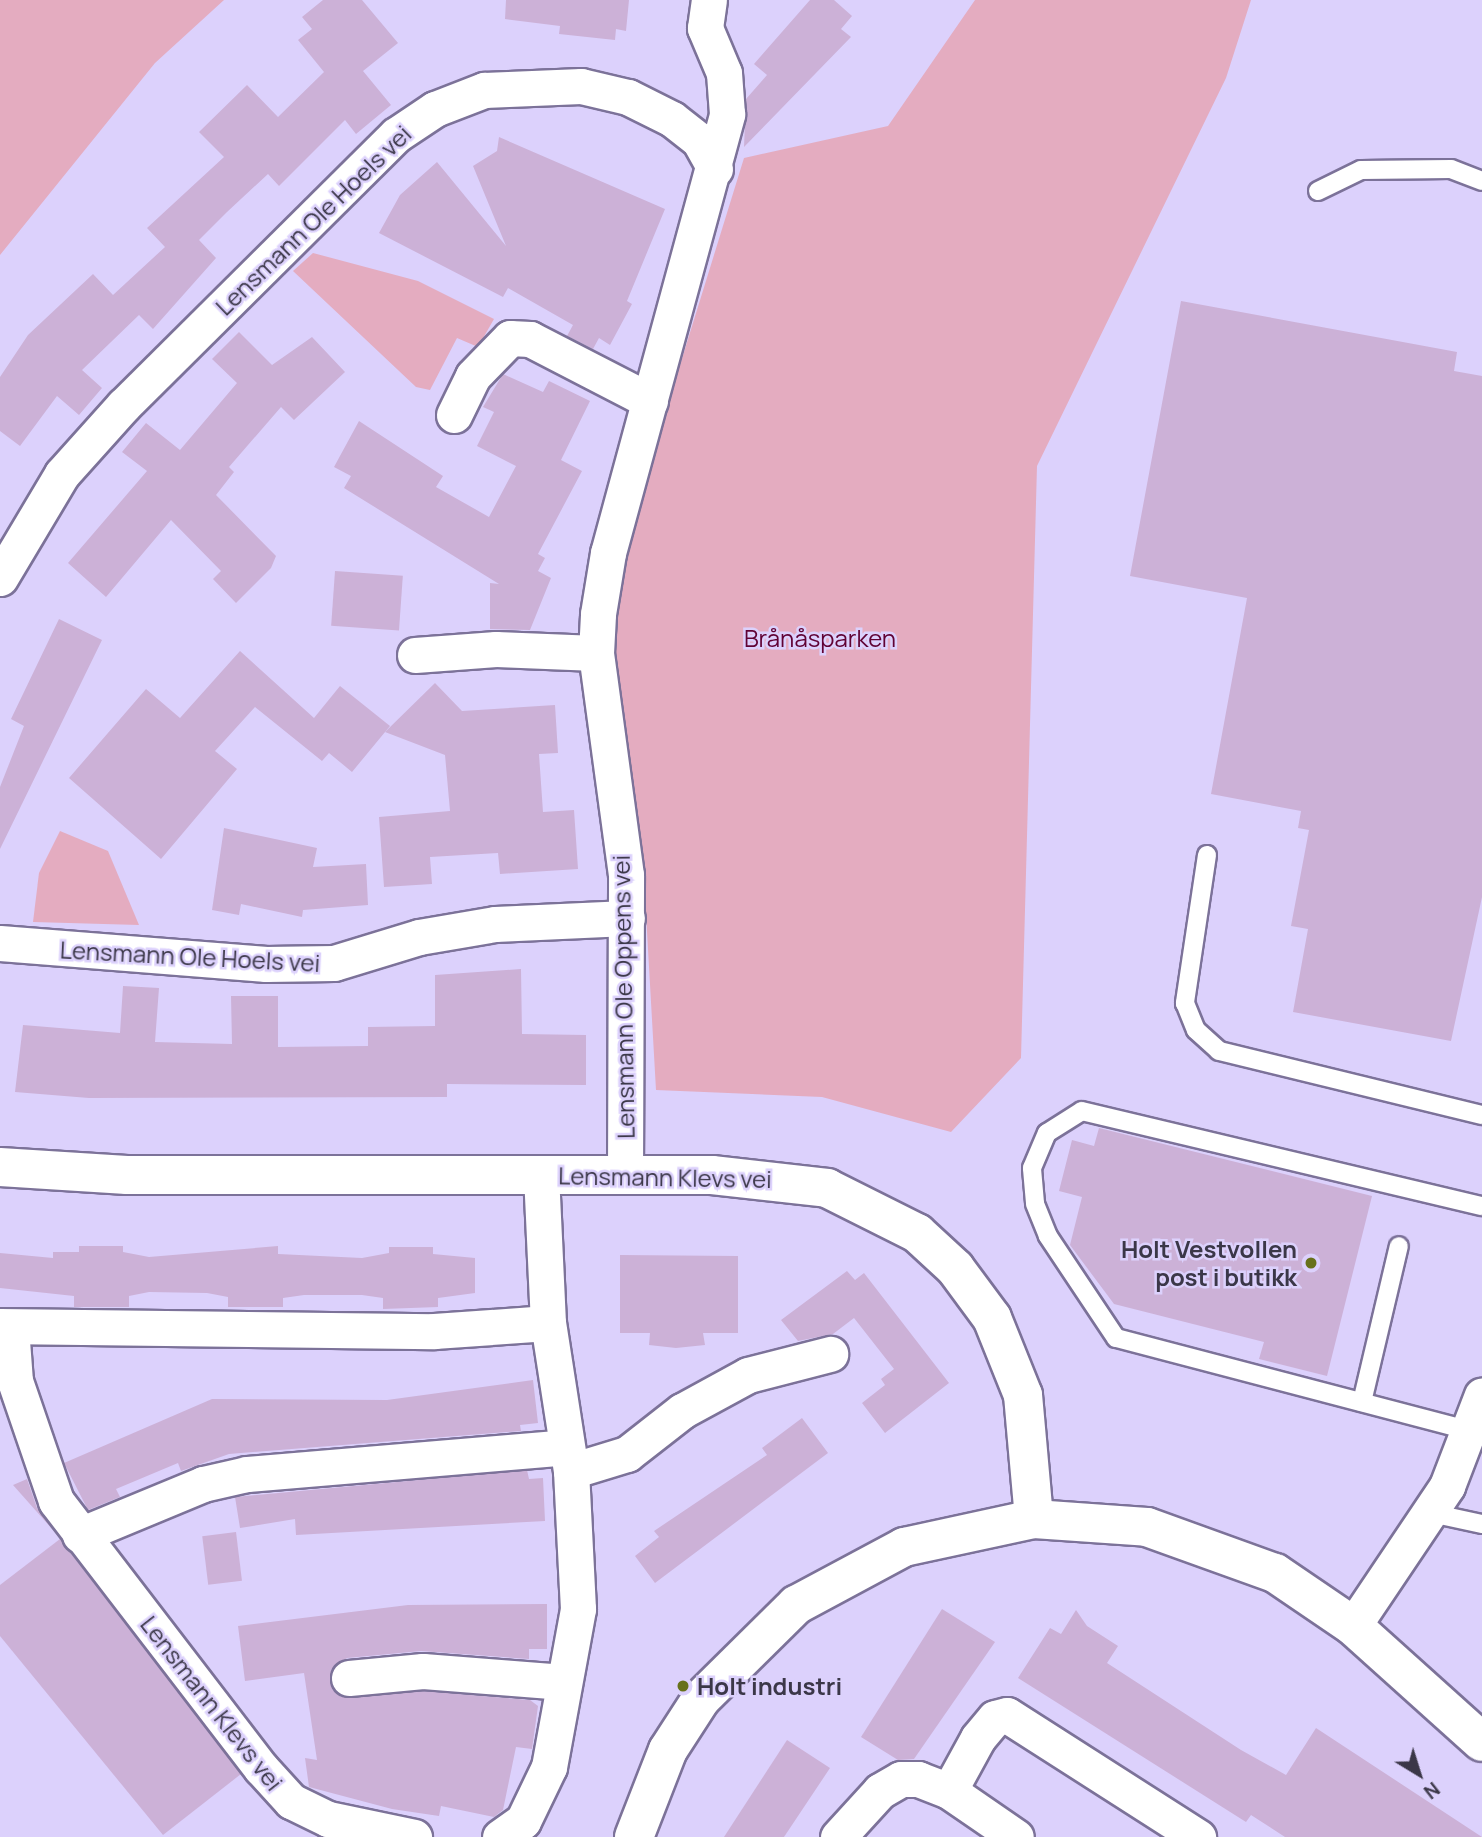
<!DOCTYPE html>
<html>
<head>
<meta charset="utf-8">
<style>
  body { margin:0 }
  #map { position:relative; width:1482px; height:1837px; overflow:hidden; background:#dcd1fc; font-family:Manrope,sans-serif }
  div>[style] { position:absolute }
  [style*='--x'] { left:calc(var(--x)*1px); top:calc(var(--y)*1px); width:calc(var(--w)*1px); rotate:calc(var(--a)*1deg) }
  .green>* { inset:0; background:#e4acc0 }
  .building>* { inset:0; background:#ccb1d7; transform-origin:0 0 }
  .roads { filter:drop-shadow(2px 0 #7c7299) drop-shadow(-2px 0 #7c7299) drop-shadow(0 2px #7c7299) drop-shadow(0 -2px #7c7299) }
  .lane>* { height:18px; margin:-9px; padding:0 9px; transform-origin:9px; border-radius:9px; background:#fff }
  .street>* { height:35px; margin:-17.5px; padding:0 17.5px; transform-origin:17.5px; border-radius:17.5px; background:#fff }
  .secondary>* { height:38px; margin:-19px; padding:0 19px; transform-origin:19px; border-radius:19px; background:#fff }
  .dots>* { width:19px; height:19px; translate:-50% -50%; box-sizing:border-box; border:4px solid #dcd1fc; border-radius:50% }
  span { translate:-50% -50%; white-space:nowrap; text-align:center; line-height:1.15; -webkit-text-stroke:5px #dcd1fc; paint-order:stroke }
  .street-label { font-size:24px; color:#3b3748 }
  .park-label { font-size:24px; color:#600234 }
  .poi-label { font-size:24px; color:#3b3748; font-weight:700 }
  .right { translate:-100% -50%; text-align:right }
  .left { translate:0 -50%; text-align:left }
  .north { position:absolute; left:1384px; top:1739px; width:70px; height:70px; -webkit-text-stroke:5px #dcd1fc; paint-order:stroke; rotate:142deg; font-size:19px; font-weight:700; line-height:28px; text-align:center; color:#3b3748 }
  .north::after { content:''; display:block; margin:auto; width:24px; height:32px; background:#3b3748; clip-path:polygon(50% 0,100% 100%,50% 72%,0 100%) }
</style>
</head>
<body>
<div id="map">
  <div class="green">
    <i style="clip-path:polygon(0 0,224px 0,155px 63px,0 255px)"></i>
    <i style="clip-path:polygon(975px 0,1251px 0,1226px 78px,1037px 466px,1021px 1058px,951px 1132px,822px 1097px,656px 1090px,646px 914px,609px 633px,628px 533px,744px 158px,888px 126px)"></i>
    <i style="clip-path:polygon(313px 253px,418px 281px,494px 319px,478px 347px,457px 338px,430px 390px,416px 387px,293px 271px)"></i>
    <i style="clip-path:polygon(60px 831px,108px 851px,139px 925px,33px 922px,39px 873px)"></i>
  </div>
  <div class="building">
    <i style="clip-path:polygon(323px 0,362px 0,398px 43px,363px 71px,391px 105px,356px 134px,345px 120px,279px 186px,268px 174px,227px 212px,199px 240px,216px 258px,153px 329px,139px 315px,82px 370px,102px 388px,79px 415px,57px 396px,20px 446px,0 431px,0 377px,28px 335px,93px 274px,113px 295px,165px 247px,147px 228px,224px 157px,199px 132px,247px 85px,278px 117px,324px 72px,298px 40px,312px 29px,302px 17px)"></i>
    <i style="clip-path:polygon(506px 0,629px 0,626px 31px,616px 29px,615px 40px,559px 34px,560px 26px,505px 19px)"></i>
    <i style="clip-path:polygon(810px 0,834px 0,852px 16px,841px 29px,851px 37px,744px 147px,746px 99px,767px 75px,754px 64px)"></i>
    <i style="clip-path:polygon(499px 137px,665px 209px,627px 301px,632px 304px,610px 345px,599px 338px,593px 349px,567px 336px,573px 325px,508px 288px,503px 297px,379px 233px,400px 195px,437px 162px,506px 246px,473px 166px,497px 151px)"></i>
    <i style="clip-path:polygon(1181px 301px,1457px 352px,1454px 371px,1482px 376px,1482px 897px,1451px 1041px,1293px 1012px,1308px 929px,1291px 926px,1309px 830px,1298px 828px,1301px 811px,1211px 794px,1247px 598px,1130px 576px)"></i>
    <i style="clip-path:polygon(239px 332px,272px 365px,312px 337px,345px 372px,294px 420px,281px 407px,229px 467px,234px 472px,216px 495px,276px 556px,271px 568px,236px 603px,213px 579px,221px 571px,171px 520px,106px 597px,68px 563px,147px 471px,122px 452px,146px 423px,180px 450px,237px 383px,212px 359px)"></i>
    <i style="clip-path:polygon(503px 374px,543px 392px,549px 381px,590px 401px,561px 460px,582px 471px,538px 554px,545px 558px,538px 571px,551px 578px,530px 630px,490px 629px,490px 583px,499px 584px,344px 488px,351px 476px,334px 467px,359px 421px,443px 476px,436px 487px,489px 517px,516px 466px,477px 446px,494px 412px,483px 407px)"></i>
    <i style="left:335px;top:571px;width:68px;height:55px;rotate:4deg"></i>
    <i style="clip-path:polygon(59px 619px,102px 640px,0 849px,0 787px,24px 726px,11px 719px)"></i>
    <i style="clip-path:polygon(240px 651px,314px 718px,340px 686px,390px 726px,352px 772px,329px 753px,322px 761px,255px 707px,215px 751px,237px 769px,161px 859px,69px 778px,146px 689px,180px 718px)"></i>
    <i style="clip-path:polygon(435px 683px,462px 711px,555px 705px,558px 753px,539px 754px,543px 812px,574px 810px,578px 869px,500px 874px,498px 853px,430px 857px,432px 884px,384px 887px,379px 817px,450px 811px,445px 755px,385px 732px)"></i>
    <i style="clip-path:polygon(224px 828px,317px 848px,313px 867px,366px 864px,368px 905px,303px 910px,302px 917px,241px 904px,239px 915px,212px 910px)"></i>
    <i style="clip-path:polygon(521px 969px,522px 1034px,586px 1035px,586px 1085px,447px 1084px,447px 1097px,89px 1098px,15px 1092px,23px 1025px,120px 1033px,123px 986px,159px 988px,155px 1042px,232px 1044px,231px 996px,278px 996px,278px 1047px,368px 1046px,368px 1027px,435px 1026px,435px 975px)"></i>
    <i style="clip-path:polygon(1099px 1128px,1372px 1196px,1327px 1376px,1259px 1359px,1264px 1342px,1114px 1304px,1070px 1245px,1082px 1197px,1059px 1191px,1072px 1140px,1094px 1146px)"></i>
    <i style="clip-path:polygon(79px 1246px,123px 1246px,123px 1252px,149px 1257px,278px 1246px,278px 1254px,362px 1258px,389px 1253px,389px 1247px,433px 1247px,433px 1254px,475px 1258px,475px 1293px,438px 1298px,438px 1307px,383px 1309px,383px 1298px,362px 1295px,304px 1295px,283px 1298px,283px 1307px,228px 1307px,228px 1297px,207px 1293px,149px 1292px,129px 1296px,129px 1307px,74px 1307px,74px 1296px,0 1288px,0 1253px,53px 1258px,53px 1252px,79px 1252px)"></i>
    <i style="clip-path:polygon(620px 1255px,738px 1256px,738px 1333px,703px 1333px,705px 1345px,676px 1348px,649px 1345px,650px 1333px,620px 1333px)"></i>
    <i style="clip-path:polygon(847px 1271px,855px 1280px,864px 1273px,949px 1383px,885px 1433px,862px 1403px,885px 1385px,881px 1379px,894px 1369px,854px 1318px,833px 1334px,798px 1341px,781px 1320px)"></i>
    <i style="clip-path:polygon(533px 1380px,538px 1423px,520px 1425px,521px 1431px,229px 1454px,181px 1471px,178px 1463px,116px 1489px,120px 1497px,88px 1510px,64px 1463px,212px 1399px,387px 1400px)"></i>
    <i style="clip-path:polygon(802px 1418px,828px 1453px,655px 1583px,635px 1556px,659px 1537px,654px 1531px,767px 1455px,762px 1448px)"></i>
    <i style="clip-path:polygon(527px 1470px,529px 1479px,543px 1478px,545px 1521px,296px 1535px,295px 1519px,240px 1528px,235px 1497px)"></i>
    <i style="clip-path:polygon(27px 1479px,37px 1508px,53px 1530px,13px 1485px)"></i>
    <i style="left:236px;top:1532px;width:49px;height:34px;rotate:83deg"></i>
    <i style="clip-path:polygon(60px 1539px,241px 1774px,163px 1835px,0 1636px,0 1585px)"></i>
    <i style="clip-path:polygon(547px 1604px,547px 1649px,529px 1649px,529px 1659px,421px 1651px,347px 1658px,331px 1670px,332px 1689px,341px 1697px,423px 1691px,530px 1700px,538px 1706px,532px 1749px,516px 1747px,503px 1810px,494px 1817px,441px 1806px,439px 1816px,392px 1809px,309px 1787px,305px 1758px,317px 1760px,304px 1673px,245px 1681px,238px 1626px,408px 1605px)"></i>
    <i style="clip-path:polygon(942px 1609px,995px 1642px,914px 1759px,898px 1760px,861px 1737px)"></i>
    <i style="clip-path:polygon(1076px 1610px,1087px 1626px,1118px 1646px,1107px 1663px,1241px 1750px,1286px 1775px,1316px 1728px,1482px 1837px,1285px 1837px,1251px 1815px,1246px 1822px,1018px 1678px,1050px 1628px,1061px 1634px)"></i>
    <i style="clip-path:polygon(787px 1740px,830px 1768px,784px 1837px,724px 1837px)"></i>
  </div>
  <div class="roads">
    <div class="lane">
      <i style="--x:1318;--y:191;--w:48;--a:-26"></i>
      <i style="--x:1361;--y:170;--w:90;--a:-0.6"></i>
      <i style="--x:1451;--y:169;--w:33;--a:21"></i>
      <i style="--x:1207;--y:855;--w:150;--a:98.5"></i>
      <i style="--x:1185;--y:1003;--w:29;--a:68"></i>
      <i style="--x:1196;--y:1030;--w:31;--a:42"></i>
      <i style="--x:1219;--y:1051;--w:271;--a:13.7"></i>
      <i style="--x:1362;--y:1402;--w:160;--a:-76.7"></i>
      <i style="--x:1471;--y:1431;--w:367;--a:-165.3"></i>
      <i style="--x:1116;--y:1338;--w:123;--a:-123.7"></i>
      <i style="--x:1048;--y:1236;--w:35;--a:-112"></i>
      <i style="--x:1035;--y:1203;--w:35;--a:-95"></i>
      <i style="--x:1032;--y:1168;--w:38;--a:-67"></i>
      <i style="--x:1047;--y:1133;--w:41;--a:-32.2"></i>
      <i style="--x:1082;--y:1111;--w:411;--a:13.4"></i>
      <i style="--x:1431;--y:1513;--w:52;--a:12.2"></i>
    </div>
    <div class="street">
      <i style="--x:454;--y:415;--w:43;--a:-64"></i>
      <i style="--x:473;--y:376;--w:53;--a:-45.8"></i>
      <i style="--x:510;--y:338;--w:20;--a:3"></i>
      <i style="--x:530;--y:339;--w:135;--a:27.3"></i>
      <i style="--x:0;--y:578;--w:121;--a:-59.2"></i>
      <i style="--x:62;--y:474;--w:93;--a:-48.1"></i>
      <i style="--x:124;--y:405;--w:383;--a:-44.8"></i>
      <i style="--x:396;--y:135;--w:47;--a:-33.7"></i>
      <i style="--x:435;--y:109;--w:53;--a:-21.2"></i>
      <i style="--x:484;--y:90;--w:97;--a:-2.4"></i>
      <i style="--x:581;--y:86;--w:48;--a:13.2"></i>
      <i style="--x:628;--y:97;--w:49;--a:26.6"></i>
      <i style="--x:672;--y:119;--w:34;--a:38"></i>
      <i style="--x:699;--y:140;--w:33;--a:61"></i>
      <i style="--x:415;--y:655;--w:81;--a:-4.2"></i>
      <i style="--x:496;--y:649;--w:100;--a:2.3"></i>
      <i style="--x:0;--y:943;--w:267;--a:4.5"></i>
      <i style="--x:266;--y:964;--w:68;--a:-0.8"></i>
      <i style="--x:334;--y:963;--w:89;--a:-17"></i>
      <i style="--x:419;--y:937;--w:77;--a:-9.7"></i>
      <i style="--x:495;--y:924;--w:132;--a:-2.6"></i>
      <i style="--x:625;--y:1175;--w:300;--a:-89.8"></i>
      <i style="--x:626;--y:875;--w:224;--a:-97.7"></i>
      <i style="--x:596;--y:653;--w:39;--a:-87"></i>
      <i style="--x:598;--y:614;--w:62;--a:-80.7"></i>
      <i style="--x:608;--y:553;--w:455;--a:-74.8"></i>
      <i style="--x:727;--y:114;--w:41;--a:-94.2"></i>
      <i style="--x:724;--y:73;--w:49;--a:-112.9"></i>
      <i style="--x:705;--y:28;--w:28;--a:-82"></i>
      <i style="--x:0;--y:1326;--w:434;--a:0.7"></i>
      <i style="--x:434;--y:1331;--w:114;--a:-4"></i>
      <i style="--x:11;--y:1327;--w:54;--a:85.8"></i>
      <i style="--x:15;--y:1381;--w:127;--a:71.1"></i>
      <i style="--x:56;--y:1501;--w:337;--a:52.5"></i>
      <i style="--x:261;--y:1768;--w:45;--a:47.7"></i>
      <i style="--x:291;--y:1801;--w:41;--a:25.9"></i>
      <i style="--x:328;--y:1819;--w:88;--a:11.8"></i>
      <i style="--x:571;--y:1471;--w:59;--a:-16.9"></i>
      <i style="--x:627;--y:1454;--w:70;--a:-38"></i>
      <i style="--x:682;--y:1411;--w:75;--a:-28.6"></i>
      <i style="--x:748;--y:1375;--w:85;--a:-14.4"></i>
      <i style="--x:80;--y:1535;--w:133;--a:-22.5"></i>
      <i style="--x:203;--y:1484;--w:45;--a:-12.8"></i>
      <i style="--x:247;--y:1474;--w:320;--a:-4.8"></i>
      <i style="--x:1353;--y:1626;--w:169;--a:-56.1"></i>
      <i style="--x:1447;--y:1486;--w:97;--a:-69"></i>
      <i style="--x:349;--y:1678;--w:74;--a:-5.4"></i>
      <i style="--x:423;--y:1671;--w:141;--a:4.5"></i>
      <i style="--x:949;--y:1791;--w:60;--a:-61.3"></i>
      <i style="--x:978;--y:1738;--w:26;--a:-50"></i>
      <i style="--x:995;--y:1718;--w:12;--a:-14"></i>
      <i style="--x:1007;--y:1715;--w:227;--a:32.6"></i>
      <i style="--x:500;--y:1837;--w:28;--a:-35"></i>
      <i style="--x:523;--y:1821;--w:60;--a:-64.3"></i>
      <i style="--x:549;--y:1767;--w:161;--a:-79.6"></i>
      <i style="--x:578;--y:1609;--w:138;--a:-92.9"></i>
      <i style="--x:571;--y:1471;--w:150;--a:-98.8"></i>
      <i style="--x:548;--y:1323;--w:148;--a:-92.7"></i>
      <i style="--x:838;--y:1837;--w:62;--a:-47.6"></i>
      <i style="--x:880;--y:1791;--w:24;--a:-30"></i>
      <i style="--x:901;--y:1779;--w:17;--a:0"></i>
      <i style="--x:918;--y:1779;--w:33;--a:21"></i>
      <i style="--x:949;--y:1791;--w:81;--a:34.5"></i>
    </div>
    <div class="secondary">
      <i style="--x:0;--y:1167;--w:127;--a:3.6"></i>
      <i style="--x:127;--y:1175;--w:585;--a:0"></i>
      <i style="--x:712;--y:1175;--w:116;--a:6.4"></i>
      <i style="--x:827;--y:1188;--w:101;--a:26.6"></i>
      <i style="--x:917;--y:1233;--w:52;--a:42.6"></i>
      <i style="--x:955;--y:1268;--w:62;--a:53.5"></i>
      <i style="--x:992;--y:1318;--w:83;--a:68.1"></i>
      <i style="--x:1023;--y:1395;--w:124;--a:84.9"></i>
      <i style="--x:634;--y:1837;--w:93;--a:-68.7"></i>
      <i style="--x:668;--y:1750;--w:61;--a:-57.1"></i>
      <i style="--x:701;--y:1699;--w:134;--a:-44.7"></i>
      <i style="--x:796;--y:1605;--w:123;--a:-28.2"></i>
      <i style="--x:904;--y:1547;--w:133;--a:-12.2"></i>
      <i style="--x:1034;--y:1519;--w:113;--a:4"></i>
      <i style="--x:1147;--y:1527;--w:136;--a:19.8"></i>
      <i style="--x:1275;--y:1573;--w:94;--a:34.2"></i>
      <i style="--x:1353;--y:1626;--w:173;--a:42"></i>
    </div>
  </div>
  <div class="dots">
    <i style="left:1311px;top:1263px;background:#67711b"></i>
    <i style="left:683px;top:1686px;background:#67711b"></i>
  </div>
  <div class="street-label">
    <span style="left:313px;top:220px;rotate:-44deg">Lensmann Ole Hoels vei</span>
    <span style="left:190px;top:956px;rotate:3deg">Lensmann Ole Hoels vei</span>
    <span style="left:623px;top:997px;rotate:-91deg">Lensmann Ole Oppens vei</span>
    <span style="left:665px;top:1177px;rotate:1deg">Lensmann Klevs vei</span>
    <span style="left:212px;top:1703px;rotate:52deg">Lensmann Klevs vei</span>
  </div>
  <div class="park-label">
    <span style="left:820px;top:638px">Brånåsparken</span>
  </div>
  <div class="poi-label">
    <span class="right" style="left:1297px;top:1263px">Holt Vestvollen<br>post i butikk</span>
    <span class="left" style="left:697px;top:1686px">Holt industri</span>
  </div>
  <div class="north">N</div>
</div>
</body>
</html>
